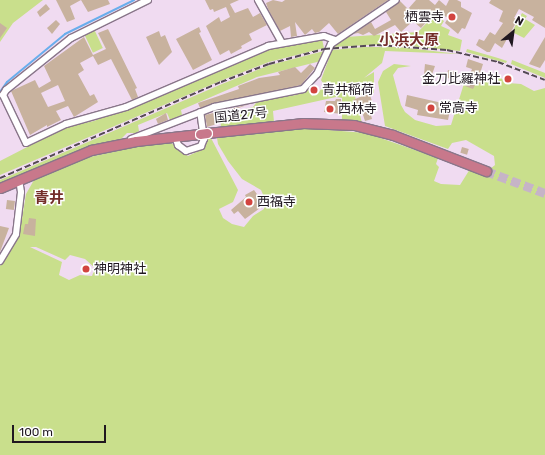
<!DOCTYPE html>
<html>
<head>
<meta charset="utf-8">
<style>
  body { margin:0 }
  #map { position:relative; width:545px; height:455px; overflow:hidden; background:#f0dbf1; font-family:Rubik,"Noto Sans JP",sans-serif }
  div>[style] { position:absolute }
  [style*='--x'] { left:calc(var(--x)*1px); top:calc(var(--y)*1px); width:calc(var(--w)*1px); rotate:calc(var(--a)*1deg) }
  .green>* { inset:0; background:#c9df8c; transform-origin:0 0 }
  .stream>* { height:2px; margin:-1px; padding:0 1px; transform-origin:1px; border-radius:1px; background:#69aeed }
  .building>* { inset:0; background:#c8b29e; transform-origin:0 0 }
  .highway-tunnel>* { height:9px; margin-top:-4.5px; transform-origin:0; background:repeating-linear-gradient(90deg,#c6b4c7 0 9px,transparent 0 13.5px) }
  .roads { filter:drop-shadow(1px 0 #89768a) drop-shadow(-1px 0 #89768a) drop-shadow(0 1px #89768a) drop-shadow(0 -1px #89768a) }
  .minor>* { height:6px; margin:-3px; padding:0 3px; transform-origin:3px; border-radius:3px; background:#fff }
  .highway>* { height:9px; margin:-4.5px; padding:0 4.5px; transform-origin:4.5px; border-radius:4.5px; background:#c8788b }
  .rail>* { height:2px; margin-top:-1px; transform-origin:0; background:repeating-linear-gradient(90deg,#554a55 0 6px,transparent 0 9px) }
  .bridges { filter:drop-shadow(1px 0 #fff) drop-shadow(-1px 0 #fff) drop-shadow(0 1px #fff) drop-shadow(0 -1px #fff) }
  .highway-bridge>* { height:9px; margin:-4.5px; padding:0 4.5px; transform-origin:4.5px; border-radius:4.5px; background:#c8788b }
  .dots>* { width:11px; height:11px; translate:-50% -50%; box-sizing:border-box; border:2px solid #fff; border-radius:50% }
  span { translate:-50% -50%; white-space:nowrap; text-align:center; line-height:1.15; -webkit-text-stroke:3px #fff; paint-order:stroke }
  .poi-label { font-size:13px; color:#201820 }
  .right { translate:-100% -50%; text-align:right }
  .left { translate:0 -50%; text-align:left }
  .street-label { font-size:13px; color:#201820 }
  .quarter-label { font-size:15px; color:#732d29; font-weight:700 }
  .north { position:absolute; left:493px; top:12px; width:40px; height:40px; -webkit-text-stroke:3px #fff; paint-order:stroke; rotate:29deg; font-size:11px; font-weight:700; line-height:16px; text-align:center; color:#201820 }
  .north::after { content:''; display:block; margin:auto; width:14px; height:18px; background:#201820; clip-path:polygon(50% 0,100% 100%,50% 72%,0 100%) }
  .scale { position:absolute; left:12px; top:425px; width:94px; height:18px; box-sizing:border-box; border:2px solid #201820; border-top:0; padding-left:5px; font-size:12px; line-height:14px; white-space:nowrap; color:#201820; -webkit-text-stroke:3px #fff; paint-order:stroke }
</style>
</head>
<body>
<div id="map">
  <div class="green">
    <i style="clip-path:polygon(0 0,43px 0,13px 23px,0 42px)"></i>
    <i style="clip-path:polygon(440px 9px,442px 10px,439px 18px,444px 21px,441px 26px,450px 30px,448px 35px,462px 40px,460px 51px,388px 44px,333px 47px,346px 37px,418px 32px)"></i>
    <i style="clip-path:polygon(522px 13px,527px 16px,525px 19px,535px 25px,524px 38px,512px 32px)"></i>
    <i style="left:94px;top:29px;width:21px;height:11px;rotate:65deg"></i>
    <i style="clip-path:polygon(322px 39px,324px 48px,269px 62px,220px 81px,0 175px,0 161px,66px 127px,94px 121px,268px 48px)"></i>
    <i style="clip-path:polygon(364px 47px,399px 47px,459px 54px,385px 51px,382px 63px,364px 78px,374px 72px,374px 93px,355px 96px,362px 123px,342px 120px,342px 98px,336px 97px,273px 111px,274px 122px,221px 127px,220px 117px,253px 107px,258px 100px,296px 95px,308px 89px,312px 96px,319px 92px,324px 85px,321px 80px,332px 50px)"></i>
    <i style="clip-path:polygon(467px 49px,498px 58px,507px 61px,506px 63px,466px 52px)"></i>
    <i style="clip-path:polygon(324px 51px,321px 61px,257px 77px,181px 110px,182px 115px,170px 120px,167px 113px,138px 125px,139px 131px,136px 133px,127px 133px,120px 140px,69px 154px,0 184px,0 180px,222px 84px,270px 65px)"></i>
    <i style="clip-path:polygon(512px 60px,545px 73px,545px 78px,511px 64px)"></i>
    <i style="clip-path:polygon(evenodd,394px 64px,411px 66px,398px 68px,393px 75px,401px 105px,405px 112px,415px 120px,436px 126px,451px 125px,467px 74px,484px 77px,495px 74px,508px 83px,521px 84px,534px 91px,545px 88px,545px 455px,0 455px,0 266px,19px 237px,26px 194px,34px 180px,85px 158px,145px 145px,170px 142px,188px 156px,203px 149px,207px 138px,211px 138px,238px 190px,233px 202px,219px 209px,223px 218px,232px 224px,244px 227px,253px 216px,264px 209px,265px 199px,261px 190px,242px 179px,228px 161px,218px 144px,217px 138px,304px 128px,366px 133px,438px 158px,436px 164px,439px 167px,434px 181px,441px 184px,460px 185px,470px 169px,484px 174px,495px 165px,494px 156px,466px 140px,452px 143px,448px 149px,385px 126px,378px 82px,383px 71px,394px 64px,30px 247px,36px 247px,65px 260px,70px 255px,85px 259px,95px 268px,92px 276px,80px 275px,69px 280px,59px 275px,62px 262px,30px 247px)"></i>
  </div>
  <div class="stream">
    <i style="--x:0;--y:92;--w:12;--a:-55"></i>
    <i style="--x:7;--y:82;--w:75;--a:-39.6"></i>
    <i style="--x:65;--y:34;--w:77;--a:-26.2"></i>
  </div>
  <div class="building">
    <i style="clip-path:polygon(56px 0,108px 0,110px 4px,88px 12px,81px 0,70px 6px,75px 19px,67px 22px)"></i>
    <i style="clip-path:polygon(205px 0,239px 0,230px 4px,235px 13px,248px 8px,253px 17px,260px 13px,267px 25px,249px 34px,252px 40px,241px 46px,242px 48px,231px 54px,229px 50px,220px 55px,206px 26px,219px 17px,221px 22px,230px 17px,226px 7px,214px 12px,213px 9px,210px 10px)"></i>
    <i style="clip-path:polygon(273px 0,282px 2px,285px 0,388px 0,338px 34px,329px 23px,319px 32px,315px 33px,312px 29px,305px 35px,295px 22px,297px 36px,291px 37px,290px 26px,280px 31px,268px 9px,266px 3px)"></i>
    <i style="clip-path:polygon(416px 0,429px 0,435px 5px,439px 0,446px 6px,449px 0,457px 0,461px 2px,461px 7px,472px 13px,465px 29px,462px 28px,458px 34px,445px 23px,448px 18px,436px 11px,421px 28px,413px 21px,401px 32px,395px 25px,374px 36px,369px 32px,363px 35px,358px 33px,353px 34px,371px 22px,375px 29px,391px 20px,386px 12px,400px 1px,408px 9px)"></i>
    <i style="clip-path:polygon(491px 0,545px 0,545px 28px,532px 20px,534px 17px,519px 9px,514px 18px,518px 19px,502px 48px,495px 43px,490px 52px,487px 52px,476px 45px,479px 39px,484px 41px,490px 32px,495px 35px,503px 23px,499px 21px,503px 11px,489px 3px)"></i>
    <i style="clip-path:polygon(46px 4px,50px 9px,40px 17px,37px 12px)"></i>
    <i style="clip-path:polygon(56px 20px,60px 24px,52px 34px,47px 28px)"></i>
    <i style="clip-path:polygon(0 23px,7px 28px,0 38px)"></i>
    <i style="clip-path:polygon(199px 27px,201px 32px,199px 33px,212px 60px,193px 70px,176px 39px)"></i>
    <i style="clip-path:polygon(evenodd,108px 29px,137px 88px,135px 89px,138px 97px,132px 100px,111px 59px,98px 65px,93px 56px,80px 63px,84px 70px,78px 74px,90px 96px,94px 94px,98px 102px,74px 117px,68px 106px,56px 111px,61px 120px,47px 127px,47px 125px,30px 135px,11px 91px,35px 80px,39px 88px,51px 81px,44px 66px,84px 37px,93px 55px,106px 49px,98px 33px,108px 29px,58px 85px,65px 101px,48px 107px,41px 93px,58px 85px)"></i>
    <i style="clip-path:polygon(159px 31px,161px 37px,165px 35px,172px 52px,159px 65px,146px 37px)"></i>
    <i style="clip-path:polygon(545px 37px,545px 60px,540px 68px,529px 64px)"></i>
    <i style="clip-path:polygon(468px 59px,483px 64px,479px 77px,484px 80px,482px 85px,476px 83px,473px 89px,465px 86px,472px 69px,466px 67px)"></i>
    <i style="clip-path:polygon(310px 64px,315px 68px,301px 85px,200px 108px,198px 103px,239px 89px,238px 86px,259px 78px,280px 75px,278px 72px,295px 67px,301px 73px)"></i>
    <i style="clip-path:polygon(425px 64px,435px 66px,428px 86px,423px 85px)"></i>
    <i style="left:448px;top:70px;width:9px;height:8px;rotate:13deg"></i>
    <i style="clip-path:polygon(367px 94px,370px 95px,374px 108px,369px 108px,372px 119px,365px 121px,360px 106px,354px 105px,353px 100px)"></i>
    <i style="clip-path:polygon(407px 95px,451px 105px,448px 120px,417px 115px,418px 110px,405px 106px)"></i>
    <i style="clip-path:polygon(336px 99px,341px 99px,342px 114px,324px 112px,326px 101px,335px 101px)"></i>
    <i style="clip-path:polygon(250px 104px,215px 116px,217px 124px,207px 127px,205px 115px)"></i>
    <i style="clip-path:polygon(166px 113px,168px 120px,158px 124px,156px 119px)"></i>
    <i style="left:462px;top:147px;width:7px;height:6px;rotate:16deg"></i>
    <i style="clip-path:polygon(254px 190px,262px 201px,258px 204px,260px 208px,245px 219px,238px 211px,234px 214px,231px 210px,246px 197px,245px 195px)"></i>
    <i style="left:7px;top:200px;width:8px;height:9px;rotate:7deg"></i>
    <i style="clip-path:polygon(29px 218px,36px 219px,35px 236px,23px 234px,25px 224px,28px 224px)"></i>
    <i style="clip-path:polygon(0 226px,9px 228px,0 252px)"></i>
    <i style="clip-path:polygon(84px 264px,91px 266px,88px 274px,82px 272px)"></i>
  </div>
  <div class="highway-tunnel">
    <i style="--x:486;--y:171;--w:63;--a:20.4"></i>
  </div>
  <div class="roads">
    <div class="minor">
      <i style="--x:148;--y:0;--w:86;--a:153.7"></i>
      <i style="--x:71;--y:38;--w:83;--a:141.3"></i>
      <i style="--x:6;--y:90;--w:6;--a:121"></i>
      <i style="--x:3;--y:95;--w:53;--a:64.4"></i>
      <i style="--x:26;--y:143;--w:44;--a:-25.4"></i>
      <i style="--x:66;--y:124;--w:62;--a:-15.8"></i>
      <i style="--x:126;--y:107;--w:155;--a:-23.2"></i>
      <i style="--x:268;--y:46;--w:57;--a:-10.1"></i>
      <i style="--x:324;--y:36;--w:12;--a:20"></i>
      <i style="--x:258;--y:0;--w:49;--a:60.8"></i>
      <i style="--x:175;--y:137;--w:9;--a:69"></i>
      <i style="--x:178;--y:145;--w:10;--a:37"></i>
      <i style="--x:186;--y:151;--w:16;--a:-18"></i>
      <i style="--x:201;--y:146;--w:8;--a:-67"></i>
      <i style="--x:204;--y:139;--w:27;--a:-98"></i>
      <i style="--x:131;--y:139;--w:89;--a:-21.1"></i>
      <i style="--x:214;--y:107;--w:91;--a:-11.4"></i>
      <i style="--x:303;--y:89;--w:21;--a:-47"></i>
      <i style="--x:317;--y:74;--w:33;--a:-65"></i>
      <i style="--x:331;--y:44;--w:78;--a:-34.1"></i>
      <i style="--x:0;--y:261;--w:31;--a:-59"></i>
      <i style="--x:16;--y:234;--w:42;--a:-83.2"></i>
      <i style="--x:21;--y:192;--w:12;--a:-99"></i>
    </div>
    <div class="highway">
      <i style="--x:207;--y:133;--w:97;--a:-5.9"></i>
      <i style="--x:303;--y:123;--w:51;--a:2.2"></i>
      <i style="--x:354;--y:125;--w:40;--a:14.4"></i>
      <i style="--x:393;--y:135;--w:100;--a:21.2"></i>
      <i style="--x:0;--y:188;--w:99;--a:-22.7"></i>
      <i style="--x:91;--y:150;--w:46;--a:-11.3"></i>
      <i style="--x:136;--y:141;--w:64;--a:-6.2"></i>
    </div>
  </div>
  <div class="rail">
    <i style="--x:0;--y:178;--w:241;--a:-23.5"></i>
    <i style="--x:221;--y:82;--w:51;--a:-20.6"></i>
    <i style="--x:269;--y:64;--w:57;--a:-15.3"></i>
    <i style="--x:324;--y:49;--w:53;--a:-4.3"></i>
    <i style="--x:377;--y:45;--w:70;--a:4.1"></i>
    <i style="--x:447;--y:50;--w:52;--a:13.2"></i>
    <i style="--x:498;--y:62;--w:50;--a:21"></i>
  </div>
  <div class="bridges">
    <div class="highway-bridge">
      <i style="--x:200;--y:134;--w:7;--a:-8"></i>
    </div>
  </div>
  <div class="dots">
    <i style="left:452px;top:17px;background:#d2443f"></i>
    <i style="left:508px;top:79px;background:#d2443f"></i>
    <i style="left:314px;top:90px;background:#d2443f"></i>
    <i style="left:431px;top:108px;background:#d2443f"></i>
    <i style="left:330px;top:109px;background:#d2443f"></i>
    <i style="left:249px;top:202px;background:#d2443f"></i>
    <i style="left:86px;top:269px;background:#d2443f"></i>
  </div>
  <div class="poi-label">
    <span class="right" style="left:444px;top:17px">栖雲寺</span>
    <span class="right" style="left:500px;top:79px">金刀比羅神社</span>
    <span class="left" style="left:322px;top:90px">青井稲荷</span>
    <span class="left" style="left:439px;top:108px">常高寺</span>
    <span class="left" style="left:338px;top:109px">西林寺</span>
    <span class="left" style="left:257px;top:202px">西福寺</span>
    <span class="left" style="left:94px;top:269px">神明神社</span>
  </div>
  <div class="street-label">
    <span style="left:241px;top:116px;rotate:-6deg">国道27号</span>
  </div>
  <div class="quarter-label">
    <span style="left:409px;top:41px">小浜大原</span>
    <span style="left:49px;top:199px">青井</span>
  </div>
  <div class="north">N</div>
  <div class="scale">100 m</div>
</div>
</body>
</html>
